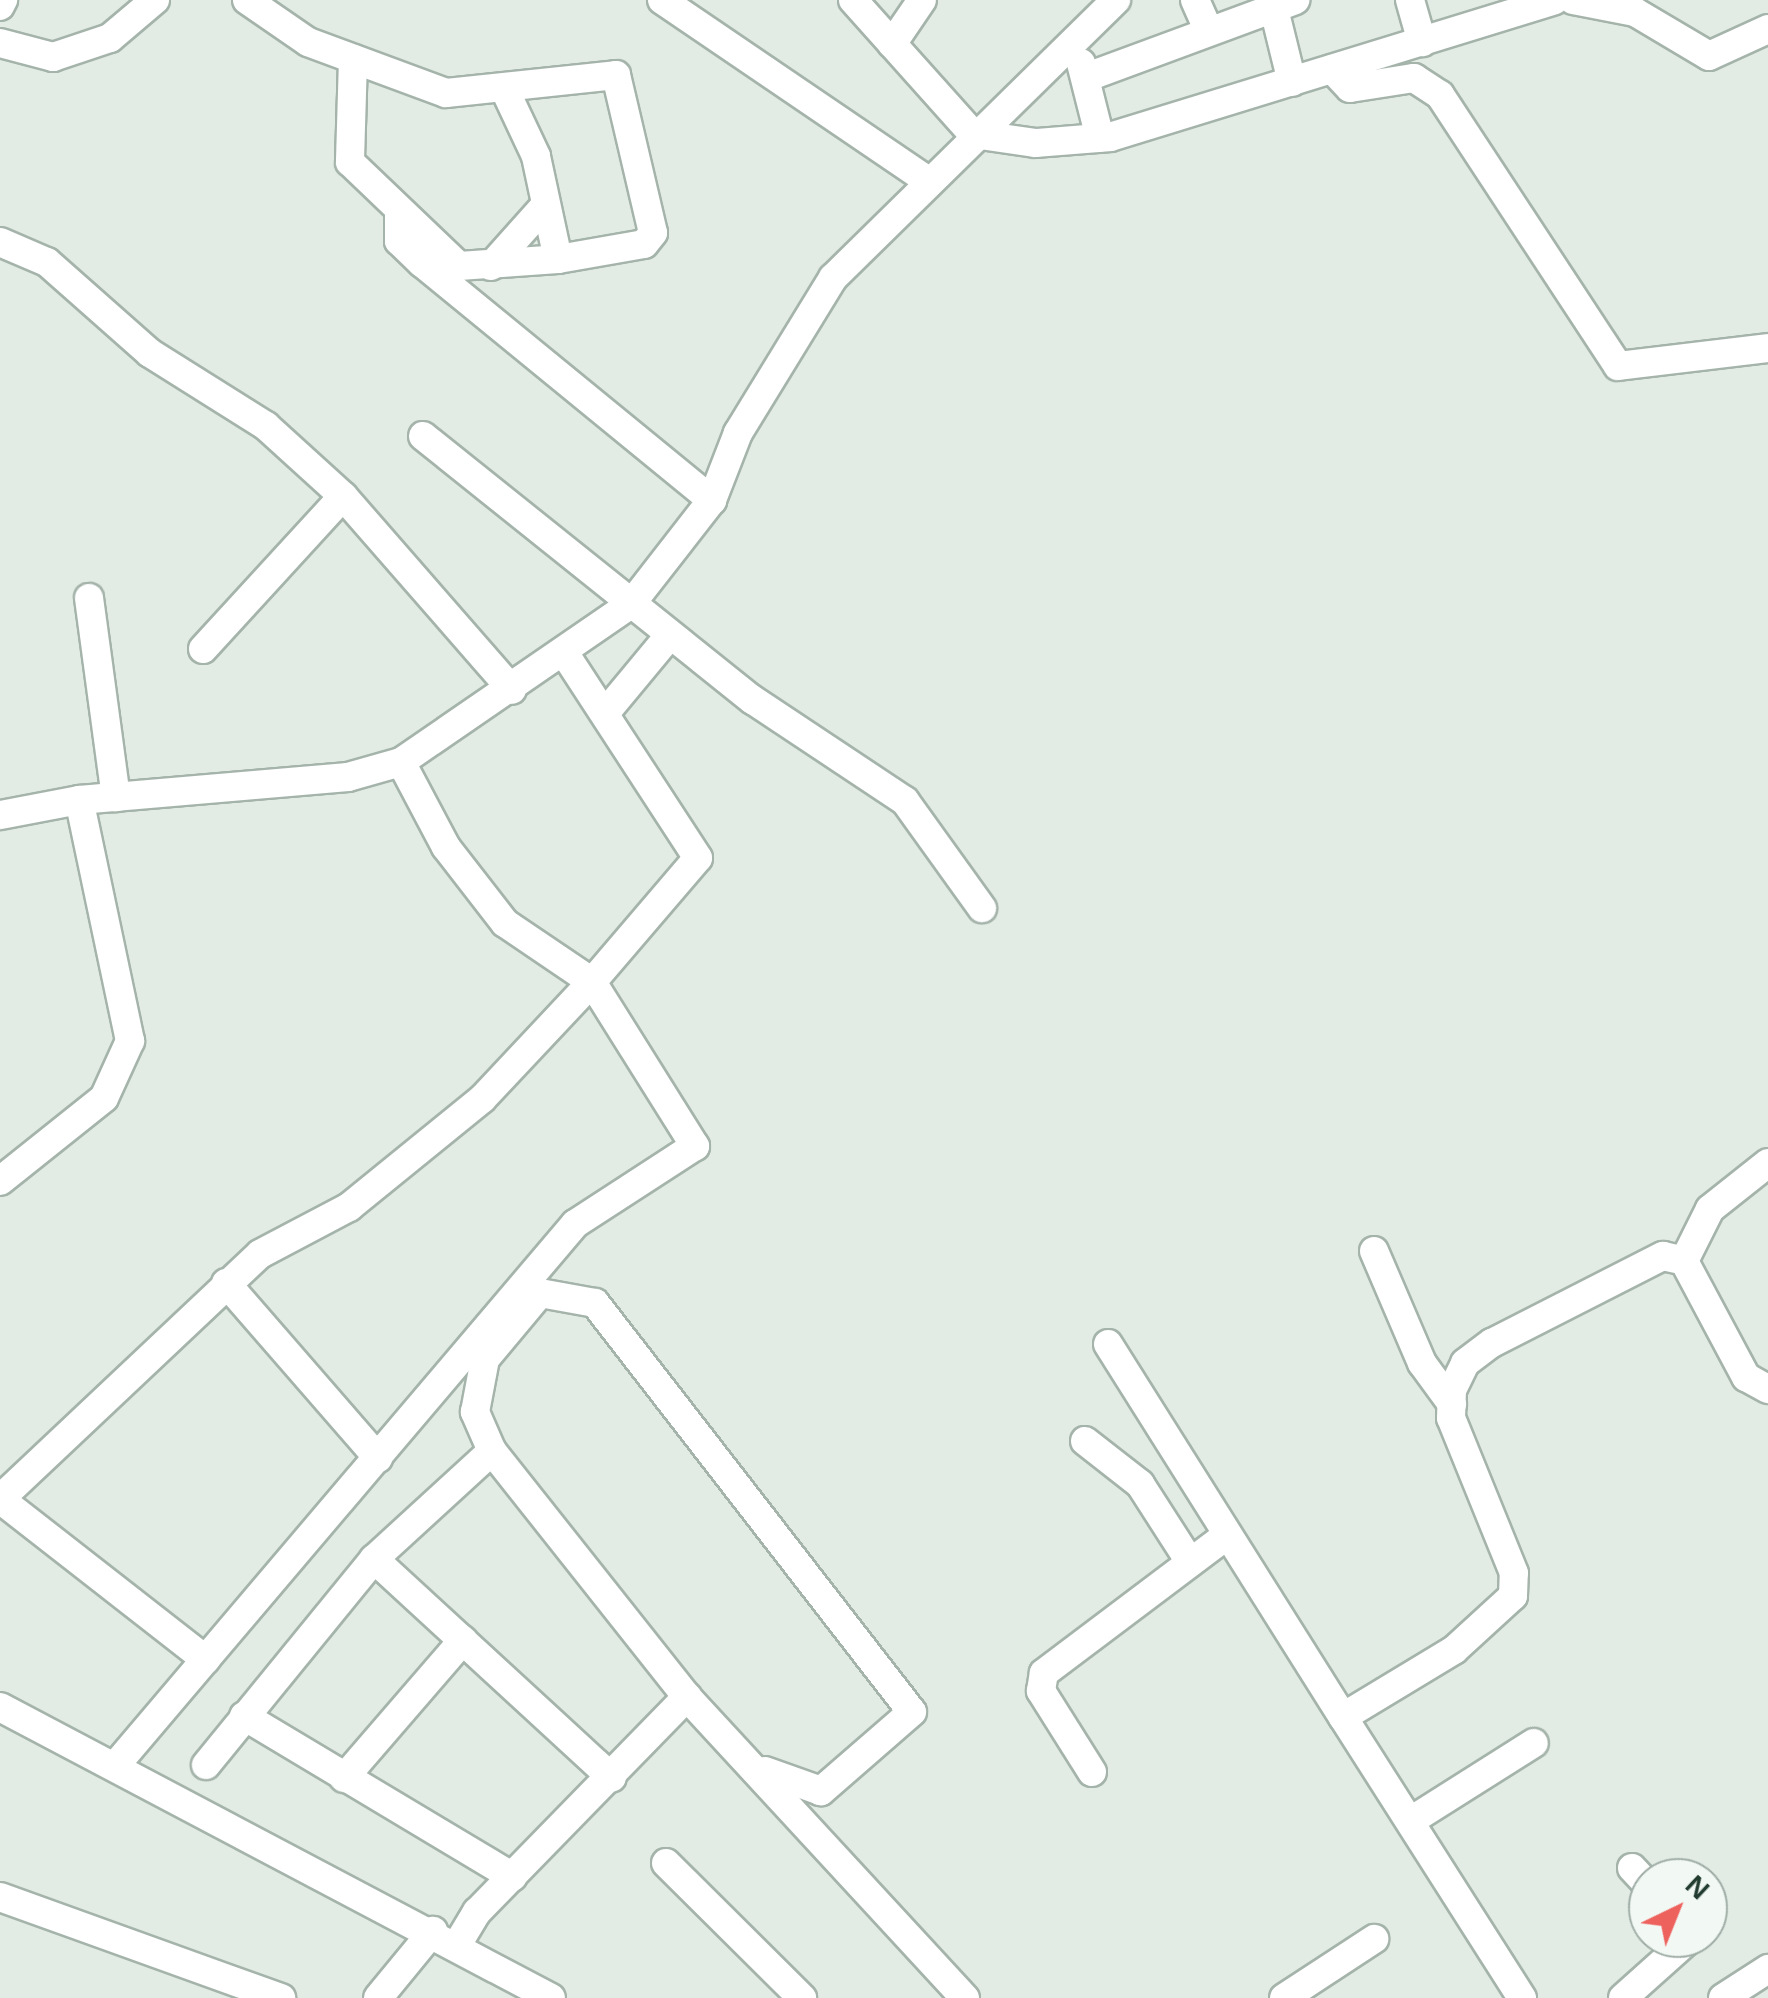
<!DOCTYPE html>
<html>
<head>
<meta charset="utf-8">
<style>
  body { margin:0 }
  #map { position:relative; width:1768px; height:1998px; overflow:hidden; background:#e2ece5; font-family:Arial,sans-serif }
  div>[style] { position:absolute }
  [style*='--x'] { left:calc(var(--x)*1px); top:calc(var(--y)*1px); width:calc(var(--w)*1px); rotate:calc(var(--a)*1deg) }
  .roads { filter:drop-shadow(2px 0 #a5b4ab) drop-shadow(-2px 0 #a5b4ab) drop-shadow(0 2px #a5b4ab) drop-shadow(0 -2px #a5b4ab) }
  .minor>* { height:28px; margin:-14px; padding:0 14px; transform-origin:14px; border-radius:14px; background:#fff }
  span { translate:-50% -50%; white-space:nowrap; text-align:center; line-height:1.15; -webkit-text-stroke:8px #f2f8f4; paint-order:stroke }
  .north { position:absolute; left:1628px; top:1858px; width:100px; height:100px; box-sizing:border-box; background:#f2f8f4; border:2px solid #9fada6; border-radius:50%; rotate:43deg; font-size:28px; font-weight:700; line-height:40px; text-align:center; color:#223c30 }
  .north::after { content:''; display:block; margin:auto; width:35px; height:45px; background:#ee625e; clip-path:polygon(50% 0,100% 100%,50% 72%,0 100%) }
</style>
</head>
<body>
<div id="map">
  <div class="roads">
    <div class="minor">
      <i style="--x:247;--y:0;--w:74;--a:34.5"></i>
      <i style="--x:308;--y:42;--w:147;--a:20.3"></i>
      <i style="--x:446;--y:93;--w:171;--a:-6"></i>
      <i style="--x:616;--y:75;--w:162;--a:76.8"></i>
      <i style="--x:653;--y:233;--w:14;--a:129"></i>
      <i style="--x:644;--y:244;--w:87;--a:170.1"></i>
      <i style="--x:558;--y:259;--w:105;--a:-102.1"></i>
      <i style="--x:536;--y:156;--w:75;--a:-115.2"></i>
      <i style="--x:662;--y:0;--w:322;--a:34.2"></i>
      <i style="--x:853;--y:0;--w:180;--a:48.2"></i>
      <i style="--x:973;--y:134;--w:64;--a:8.1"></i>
      <i style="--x:1036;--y:143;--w:74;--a:-4.6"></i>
      <i style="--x:1110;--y:137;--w:465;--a:-17.1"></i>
      <i style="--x:1195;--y:0;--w:32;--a:66"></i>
      <i style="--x:1410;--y:0;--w:44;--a:74.1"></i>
      <i style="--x:1573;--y:0;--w:63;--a:11"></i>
      <i style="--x:1635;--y:12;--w:86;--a:30.7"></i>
      <i style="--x:1709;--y:56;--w:65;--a:-24.6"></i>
      <i style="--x:0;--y:6;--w:7;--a:-63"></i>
      <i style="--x:1275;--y:13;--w:71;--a:76.2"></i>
      <i style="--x:0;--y:43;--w:55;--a:14.8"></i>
      <i style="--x:53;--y:57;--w:60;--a:-18.4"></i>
      <i style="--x:110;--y:38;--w:59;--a:-40.2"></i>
      <i style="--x:892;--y:44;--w:53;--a:-55.7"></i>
      <i style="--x:353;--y:59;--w:103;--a:91.7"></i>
      <i style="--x:350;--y:162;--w:151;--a:43.7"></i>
      <i style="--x:459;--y:266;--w:99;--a:-4"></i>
      <i style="--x:1081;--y:63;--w:77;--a:75.8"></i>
      <i style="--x:1332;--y:69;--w:26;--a:47"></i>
      <i style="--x:1350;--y:88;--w:65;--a:-8.9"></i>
      <i style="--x:1414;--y:78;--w:31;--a:33"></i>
      <i style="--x:1440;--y:95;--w:324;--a:56.7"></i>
      <i style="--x:1618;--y:366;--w:151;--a:-6.8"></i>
      <i style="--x:1090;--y:76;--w:219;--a:-20.3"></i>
      <i style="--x:399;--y:210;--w:31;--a:90"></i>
      <i style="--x:399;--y:241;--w:32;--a:44"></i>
      <i style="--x:422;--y:263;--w:375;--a:39.3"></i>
      <i style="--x:0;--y:242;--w:51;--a:23.1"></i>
      <i style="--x:47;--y:262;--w:137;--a:41.5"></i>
      <i style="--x:150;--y:353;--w:137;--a:32.2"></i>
      <i style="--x:266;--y:426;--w:104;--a:42.3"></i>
      <i style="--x:343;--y:496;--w:257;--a:48.9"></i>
      <i style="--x:491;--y:266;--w:75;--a:-48.2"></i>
      <i style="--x:423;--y:436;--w:423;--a:38.7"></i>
      <i style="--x:753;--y:700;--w:182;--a:33.6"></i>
      <i style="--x:905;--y:801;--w:132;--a:54.3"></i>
      <i style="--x:89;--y:598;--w:201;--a:82.3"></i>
      <i style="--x:203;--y:649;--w:207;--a:-47.5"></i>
      <i style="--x:606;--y:712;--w:100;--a:-50.3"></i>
      <i style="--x:401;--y:762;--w:279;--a:-34.5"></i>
      <i style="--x:631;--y:604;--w:132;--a:-52.1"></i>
      <i style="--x:712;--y:500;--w:72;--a:-68.8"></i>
      <i style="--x:738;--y:433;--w:182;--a:-58.5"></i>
      <i style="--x:833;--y:278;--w:397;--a:-44.5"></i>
      <i style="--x:0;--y:815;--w:80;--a:-10.8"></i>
      <i style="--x:0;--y:1181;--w:133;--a:-38.6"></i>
      <i style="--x:104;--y:1098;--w:63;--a:-65.5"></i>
      <i style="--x:130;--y:1041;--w:246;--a:-101.9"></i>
      <i style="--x:79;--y:800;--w:270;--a:-4.9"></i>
      <i style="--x:348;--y:777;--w:55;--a:-15.8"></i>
      <i style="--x:401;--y:762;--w:96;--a:62.1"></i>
      <i style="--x:446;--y:847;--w:96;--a:52.2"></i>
      <i style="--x:505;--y:923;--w:105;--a:34.1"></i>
      <i style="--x:592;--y:982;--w:163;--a:-49.5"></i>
      <i style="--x:698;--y:858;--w:244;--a:-123.1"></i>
      <i style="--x:1374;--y:1251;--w:122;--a:66.8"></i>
      <i style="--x:1422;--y:1363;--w:51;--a:53.8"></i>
      <i style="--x:1684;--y:1261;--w:58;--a:-63.4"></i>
      <i style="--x:1710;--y:1209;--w:74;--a:-38.4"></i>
      <i style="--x:226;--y:1283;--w:232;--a:49"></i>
      <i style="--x:1108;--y:1344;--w:441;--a:57.8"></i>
      <i style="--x:1085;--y:1441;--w:70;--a:38"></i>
      <i style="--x:1140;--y:1484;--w:93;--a:57.3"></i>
      <i style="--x:492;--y:1451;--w:43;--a:-113.6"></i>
      <i style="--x:475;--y:1412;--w:54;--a:-79.3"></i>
      <i style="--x:485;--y:1359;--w:86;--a:-50.2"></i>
      <i style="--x:540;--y:1293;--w:56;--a:10.3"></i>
      <i style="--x:595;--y:1303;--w:517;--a:52.22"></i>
      <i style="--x:912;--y:1712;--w:121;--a:139"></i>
      <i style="--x:821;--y:1791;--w:59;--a:-160.3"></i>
      <i style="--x:0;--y:1499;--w:357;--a:-43.3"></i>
      <i style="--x:260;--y:1254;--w:101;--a:-27.8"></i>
      <i style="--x:349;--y:1207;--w:171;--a:-39.1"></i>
      <i style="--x:482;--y:1099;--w:161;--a:-46.8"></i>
      <i style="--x:592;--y:982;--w:194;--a:57.9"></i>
      <i style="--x:695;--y:1146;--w:143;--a:147"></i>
      <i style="--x:575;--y:1224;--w:711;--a:130.32"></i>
      <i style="--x:0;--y:1499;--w:261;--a:38"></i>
      <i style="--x:374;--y:1559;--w:323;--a:42.6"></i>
      <i style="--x:0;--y:1707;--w:623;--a:27.84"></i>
      <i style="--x:244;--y:1716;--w:313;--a:30.9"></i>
      <i style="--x:206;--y:1765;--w:266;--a:-50.8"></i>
      <i style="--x:374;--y:1559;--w:160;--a:-42.5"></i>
      <i style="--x:492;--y:1451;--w:314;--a:51.6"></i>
      <i style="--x:687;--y:1697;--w:410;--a:47.3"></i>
      <i style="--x:1092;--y:1772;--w:96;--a:-122.2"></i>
      <i style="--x:1041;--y:1691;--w:18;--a:-81"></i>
      <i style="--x:1044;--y:1673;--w:229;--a:-37"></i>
      <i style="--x:344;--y:1778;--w:182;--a:-49.2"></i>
      <i style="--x:1412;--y:1820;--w:144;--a:-32.3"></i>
      <i style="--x:666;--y:1863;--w:192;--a:44.8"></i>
      <i style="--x:1632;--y:1868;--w:23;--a:47"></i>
      <i style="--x:0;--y:1897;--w:299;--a:19.8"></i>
      <i style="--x:457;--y:1945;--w:39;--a:-59"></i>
      <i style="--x:477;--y:1912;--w:301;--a:-45.7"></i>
      <i style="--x:378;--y:1998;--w:87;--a:-50.6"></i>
      <i style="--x:1284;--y:1998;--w:108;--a:-33.2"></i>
      <i style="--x:1522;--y:1998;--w:333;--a:-122.5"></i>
      <i style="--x:1343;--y:1717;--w:130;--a:-31.1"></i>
      <i style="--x:1454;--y:1650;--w:80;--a:-42.5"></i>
      <i style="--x:1513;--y:1596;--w:23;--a:-88"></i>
      <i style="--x:1514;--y:1573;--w:167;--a:-112.1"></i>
      <i style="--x:1451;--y:1418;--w:28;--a:-88"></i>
      <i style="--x:1452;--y:1390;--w:30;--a:-64"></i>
      <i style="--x:1465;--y:1363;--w:34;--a:-37"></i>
      <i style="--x:1492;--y:1343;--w:192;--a:-27"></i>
      <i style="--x:1663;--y:1256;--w:22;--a:13"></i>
      <i style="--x:1684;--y:1261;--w:132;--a:61.9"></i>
      <i style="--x:1746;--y:1377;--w:25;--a:29"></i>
      <i style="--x:1623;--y:1998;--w:90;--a:-41.8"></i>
      <i style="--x:1723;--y:1998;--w:54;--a:-32.8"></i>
    </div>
  </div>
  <div class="north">N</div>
</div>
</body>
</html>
